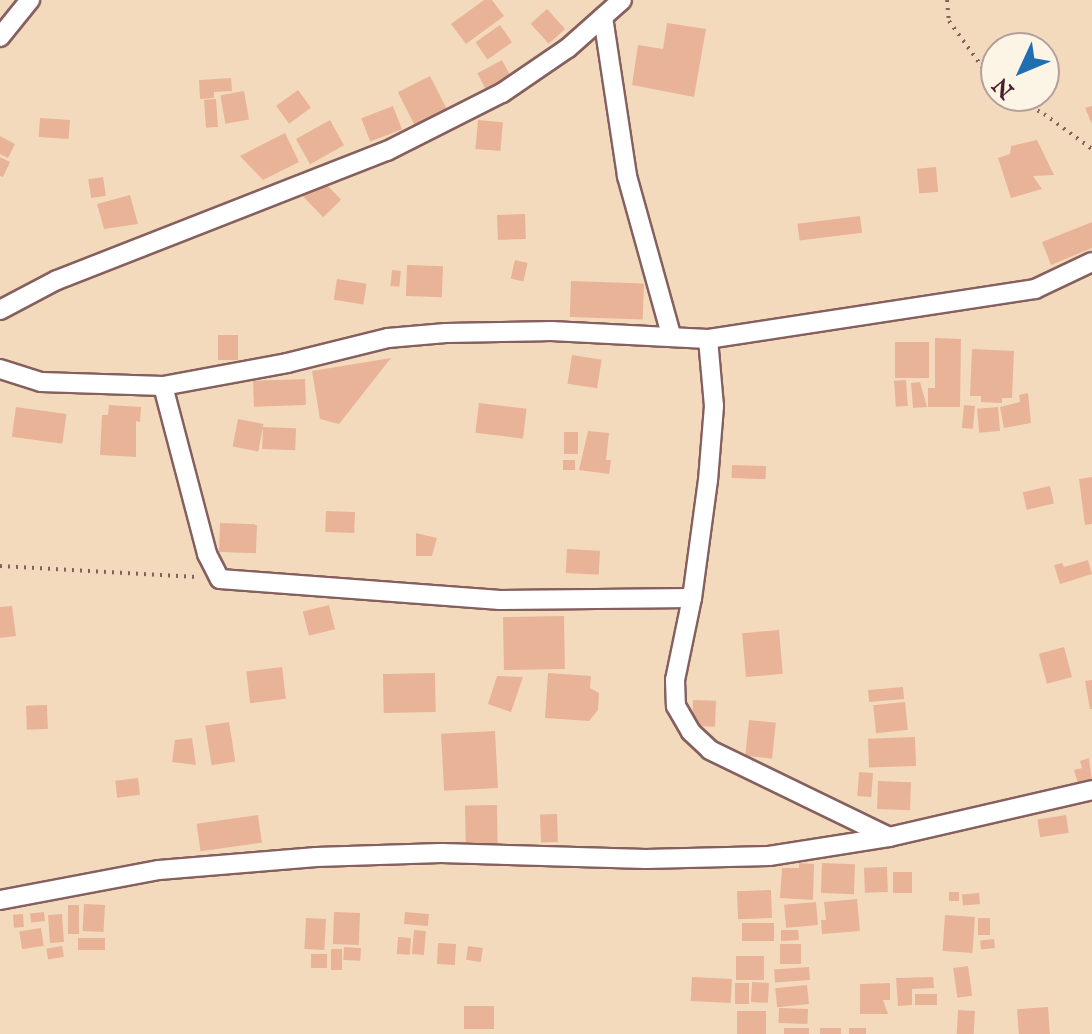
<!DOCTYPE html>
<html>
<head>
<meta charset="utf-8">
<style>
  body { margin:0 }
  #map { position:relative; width:1092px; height:1034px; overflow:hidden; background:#f4dabd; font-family:"IM FELL English",serif }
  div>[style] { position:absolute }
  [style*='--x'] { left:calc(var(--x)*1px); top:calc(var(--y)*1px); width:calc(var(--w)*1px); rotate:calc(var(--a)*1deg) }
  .building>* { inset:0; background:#e9b398; transform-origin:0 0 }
  .path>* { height:4px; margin-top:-2px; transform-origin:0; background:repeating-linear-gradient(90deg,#86605e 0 2px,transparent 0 8px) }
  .roads { filter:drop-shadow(2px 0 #86605e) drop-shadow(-2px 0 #86605e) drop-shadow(0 2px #86605e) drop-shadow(0 -2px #86605e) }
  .street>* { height:18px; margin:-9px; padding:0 9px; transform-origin:9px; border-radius:9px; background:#fff }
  span { translate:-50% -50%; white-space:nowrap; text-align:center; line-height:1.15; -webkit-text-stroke:7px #fcf5e5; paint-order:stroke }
  .north { position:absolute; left:980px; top:32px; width:80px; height:80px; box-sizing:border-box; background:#fcf5e5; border:2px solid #b59f9b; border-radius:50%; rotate:226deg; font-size:22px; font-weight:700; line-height:32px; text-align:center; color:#4a1f2b }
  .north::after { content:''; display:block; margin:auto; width:28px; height:36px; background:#1f6fb2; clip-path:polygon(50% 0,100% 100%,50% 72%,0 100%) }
</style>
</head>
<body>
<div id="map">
  <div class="building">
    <i style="clip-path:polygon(484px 0,492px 0,504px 16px,466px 44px,451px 24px)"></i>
    <i style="left:547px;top:9px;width:27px;height:22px;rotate:48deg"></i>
    <i style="clip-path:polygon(667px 23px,706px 29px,694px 97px,632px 85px,638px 45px,663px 49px)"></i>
    <i style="left:500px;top:25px;width:21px;height:30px;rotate:55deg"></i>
    <i style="left:502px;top:60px;width:21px;height:28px;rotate:62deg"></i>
    <i style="left:430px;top:76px;width:37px;height:36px;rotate:63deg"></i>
    <i style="clip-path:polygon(231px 78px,232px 91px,214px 92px,214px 98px,200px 99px,199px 80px)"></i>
    <i style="left:298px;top:90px;width:22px;height:27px;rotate:54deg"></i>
    <i style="left:244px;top:91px;width:29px;height:24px;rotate:80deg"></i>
    <i style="left:216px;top:99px;width:28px;height:12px;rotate:86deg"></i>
    <i style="left:393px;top:106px;width:25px;height:34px;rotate:69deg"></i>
    <i style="clip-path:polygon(1092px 106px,1092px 124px,1085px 108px)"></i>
    <i style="left:40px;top:118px;width:30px;height:19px;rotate:4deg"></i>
    <i style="left:330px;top:120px;width:29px;height:39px;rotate:61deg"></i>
    <i style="left:478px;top:120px;width:25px;height:29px;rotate:5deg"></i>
    <i style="clip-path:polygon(285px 133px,299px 162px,263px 180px,240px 156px)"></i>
    <i style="clip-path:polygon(0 136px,15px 144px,8px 158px,0 154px)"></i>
    <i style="clip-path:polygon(1037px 140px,1054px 175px,1033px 176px,1042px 189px,1011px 198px,998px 158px,1010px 154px,1011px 146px)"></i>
    <i style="clip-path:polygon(0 157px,10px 162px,3px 177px,0 176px)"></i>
    <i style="left:936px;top:167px;width:25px;height:19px;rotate:85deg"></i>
    <i style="left:103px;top:177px;width:19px;height:15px;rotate:81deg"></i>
    <i style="left:321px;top:179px;width:29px;height:25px;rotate:46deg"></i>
    <i style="clip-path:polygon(130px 195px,138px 224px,104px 229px,97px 204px)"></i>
    <i style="left:525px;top:214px;width:25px;height:28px;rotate:88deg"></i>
    <i style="left:860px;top:216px;width:17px;height:63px;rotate:83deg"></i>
    <i style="clip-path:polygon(1092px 222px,1092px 248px,1051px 265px,1042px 242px)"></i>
    <i style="left:515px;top:260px;width:13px;height:19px;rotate:13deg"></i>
    <i style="left:407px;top:265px;width:36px;height:31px;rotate:2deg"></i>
    <i style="left:392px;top:270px;width:9px;height:16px;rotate:6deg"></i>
    <i style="left:337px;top:279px;width:30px;height:21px;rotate:9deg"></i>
    <i style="left:571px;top:281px;width:73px;height:36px;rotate:2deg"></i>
    <i style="left:218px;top:335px;width:20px;height:25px"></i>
    <i style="clip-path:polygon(935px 338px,961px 339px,960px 407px,928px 407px,928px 388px,935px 388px)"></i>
    <i style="left:895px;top:342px;width:34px;height:36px"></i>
    <i style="clip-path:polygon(972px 349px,1014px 351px,1012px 398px,1002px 398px,1002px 403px,981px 402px,981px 396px,970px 396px)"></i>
    <i style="left:572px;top:355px;width:30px;height:29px;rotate:9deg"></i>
    <i style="clip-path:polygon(391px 358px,339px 424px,320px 419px,312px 371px)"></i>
    <i style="left:305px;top:379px;width:26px;height:52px;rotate:88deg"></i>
    <i style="left:906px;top:380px;width:26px;height:12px;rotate:86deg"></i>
    <i style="clip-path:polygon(920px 382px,927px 407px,913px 408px,911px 383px)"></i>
    <i style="clip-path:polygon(1028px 393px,1031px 423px,1004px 428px,1000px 407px,1020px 402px,1019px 395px)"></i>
    <i style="left:479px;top:403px;width:48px;height:30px;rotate:7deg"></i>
    <i style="clip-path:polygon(109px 405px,141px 407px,140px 422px,136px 421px,136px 457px,100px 455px,102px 415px,108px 415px)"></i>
    <i style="left:964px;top:405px;width:11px;height:23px;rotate:5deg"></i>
    <i style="left:16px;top:407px;width:51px;height:30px;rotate:8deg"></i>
    <i style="left:998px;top:407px;width:24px;height:21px;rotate:85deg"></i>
    <i style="left:238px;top:419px;width:26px;height:28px;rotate:11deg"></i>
    <i style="left:263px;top:427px;width:33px;height:22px;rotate:2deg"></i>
    <i style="clip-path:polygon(588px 431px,609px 433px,606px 460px,611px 460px,609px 474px,579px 470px)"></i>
    <i style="left:564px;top:432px;width:14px;height:22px"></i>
    <i style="left:563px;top:460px;width:12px;height:10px"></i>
    <i style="left:732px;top:465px;width:34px;height:13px;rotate:2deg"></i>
    <i style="clip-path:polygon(1092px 477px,1092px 524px,1085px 525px,1079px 479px)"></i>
    <i style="left:1050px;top:486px;width:18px;height:28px;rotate:77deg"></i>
    <i style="left:326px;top:511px;width:29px;height:21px;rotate:2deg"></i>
    <i style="left:220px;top:523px;width:37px;height:29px;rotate:2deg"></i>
    <i style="clip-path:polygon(416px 533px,437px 538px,432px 556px,416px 556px)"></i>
    <i style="left:567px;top:549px;width:33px;height:24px;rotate:3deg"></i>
    <i style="clip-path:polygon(1088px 560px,1092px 574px,1060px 584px,1054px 565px,1062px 563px,1064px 567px)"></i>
    <i style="left:329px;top:605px;width:25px;height:27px;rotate:76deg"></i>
    <i style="clip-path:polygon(12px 606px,16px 636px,0 638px,0 607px)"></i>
    <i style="left:564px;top:616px;width:53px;height:61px;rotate:89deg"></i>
    <i style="left:779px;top:630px;width:44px;height:37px;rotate:85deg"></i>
    <i style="left:1064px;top:647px;width:31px;height:26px;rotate:75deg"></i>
    <i style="left:282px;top:667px;width:32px;height:36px;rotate:83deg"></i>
    <i style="left:435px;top:673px;width:39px;height:52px;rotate:89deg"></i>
    <i style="clip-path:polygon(548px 673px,591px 676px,590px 688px,599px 693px,598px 710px,589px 721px,545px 718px)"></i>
    <i style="clip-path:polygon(497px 676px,523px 677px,511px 712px,488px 704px)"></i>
    <i style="clip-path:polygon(1092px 680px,1092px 709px,1090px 709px,1085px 681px)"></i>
    <i style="left:903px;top:687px;width:12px;height:35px;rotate:85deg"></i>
    <i style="left:693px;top:700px;width:23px;height:26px;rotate:2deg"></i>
    <i style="left:905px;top:702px;width:28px;height:32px;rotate:84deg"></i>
    <i style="left:47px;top:705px;width:24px;height:21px;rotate:88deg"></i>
    <i style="left:749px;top:720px;width:27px;height:36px;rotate:6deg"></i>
    <i style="left:229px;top:722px;width:40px;height:24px;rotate:81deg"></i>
    <i style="left:495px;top:731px;width:57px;height:54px;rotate:87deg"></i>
    <i style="left:915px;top:737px;width:29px;height:47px;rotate:88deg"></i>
    <i style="clip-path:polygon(192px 738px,196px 765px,172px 762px,175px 740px)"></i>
    <i style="clip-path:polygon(1089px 758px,1092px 781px,1078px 784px,1074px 770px,1082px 768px,1080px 761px)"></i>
    <i style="left:859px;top:772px;width:14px;height:24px;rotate:4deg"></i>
    <i style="left:138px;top:778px;width:17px;height:23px;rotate:83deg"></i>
    <i style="left:878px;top:781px;width:33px;height:28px;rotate:2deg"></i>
    <i style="left:497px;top:805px;width:40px;height:32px;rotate:89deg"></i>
    <i style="left:557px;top:814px;width:28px;height:17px;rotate:88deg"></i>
    <i style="left:258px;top:815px;width:28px;height:62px;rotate:82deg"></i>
    <i style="left:1066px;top:815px;width:18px;height:29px;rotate:81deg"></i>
    <i style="clip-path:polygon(799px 863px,814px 864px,813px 900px,780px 898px,782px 868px,799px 868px)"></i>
    <i style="left:822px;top:863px;width:33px;height:30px;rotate:2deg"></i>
    <i style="left:887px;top:867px;width:25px;height:23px;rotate:88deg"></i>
    <i style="left:893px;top:872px;width:19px;height:21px"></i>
    <i style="left:771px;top:890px;width:28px;height:34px;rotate:88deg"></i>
    <i style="left:949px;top:892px;width:10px;height:9px"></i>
    <i style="left:979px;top:893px;width:11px;height:17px;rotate:85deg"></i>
    <i style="clip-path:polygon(857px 899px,860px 931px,822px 934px,821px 920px,826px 920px,824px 902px)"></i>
    <i style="left:816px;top:902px;width:23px;height:32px;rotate:85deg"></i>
    <i style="left:84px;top:904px;width:21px;height:27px;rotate:3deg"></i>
    <i style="left:68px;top:905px;width:11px;height:29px"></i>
    <i style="left:44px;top:912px;width:9px;height:14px;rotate:84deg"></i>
    <i style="left:334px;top:912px;width:26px;height:32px;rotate:2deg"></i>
    <i style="left:405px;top:912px;width:24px;height:12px;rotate:5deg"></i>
    <i style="left:23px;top:914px;width:13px;height:10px;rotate:86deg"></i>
    <i style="left:62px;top:914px;width:28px;height:14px;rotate:86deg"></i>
    <i style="left:945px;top:915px;width:30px;height:36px;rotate:4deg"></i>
    <i style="left:306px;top:918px;width:20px;height:31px;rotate:3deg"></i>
    <i style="left:978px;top:918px;width:12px;height:17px"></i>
    <i style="left:742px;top:923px;width:32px;height:18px"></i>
    <i style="left:41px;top:928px;width:18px;height:22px;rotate:81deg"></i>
    <i style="left:414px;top:930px;width:12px;height:24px;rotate:5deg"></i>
    <i style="clip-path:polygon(781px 930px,798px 930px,799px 940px,781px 941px)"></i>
    <i style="left:398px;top:937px;width:13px;height:17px;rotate:4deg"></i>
    <i style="left:105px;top:938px;width:12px;height:27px;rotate:90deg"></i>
    <i style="left:994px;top:939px;width:9px;height:14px;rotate:84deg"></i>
    <i style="left:438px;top:943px;width:18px;height:21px;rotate:3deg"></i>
    <i style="left:780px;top:944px;width:21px;height:20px"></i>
    <i style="left:62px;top:946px;width:11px;height:16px;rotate:80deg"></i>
    <i style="left:468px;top:946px;width:15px;height:14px;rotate:8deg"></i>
    <i style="left:344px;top:947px;width:17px;height:13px;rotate:3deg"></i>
    <i style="left:331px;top:949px;width:11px;height:21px"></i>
    <i style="left:311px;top:954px;width:16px;height:14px"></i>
    <i style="left:736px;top:956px;width:28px;height:24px"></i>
    <i style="left:968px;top:966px;width:30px;height:15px;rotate:82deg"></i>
    <i style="left:809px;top:967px;width:13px;height:35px;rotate:86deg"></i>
    <i style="left:692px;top:977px;width:40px;height:24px;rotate:3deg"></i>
    <i style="clip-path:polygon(933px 977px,934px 988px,912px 989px,912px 1005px,898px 1006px,896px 978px)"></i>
    <i style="left:752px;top:982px;width:17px;height:20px;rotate:3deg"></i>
    <i style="left:735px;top:983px;width:14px;height:21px"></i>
    <i style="clip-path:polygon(890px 983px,890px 1000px,883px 1000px,888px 1014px,860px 1014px,860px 984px)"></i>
    <i style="left:807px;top:985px;width:19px;height:32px;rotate:84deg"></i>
    <i style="left:915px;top:994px;width:22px;height:11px"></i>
    <i style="left:464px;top:1006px;width:30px;height:23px"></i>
    <i style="left:1048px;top:1007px;width:27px;height:31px;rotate:86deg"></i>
    <i style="left:779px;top:1008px;width:29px;height:15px;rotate:2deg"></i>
    <i style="left:958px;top:1010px;width:17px;height:24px;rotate:3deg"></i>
    <i style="left:737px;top:1011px;width:29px;height:23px"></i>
    <i style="left:784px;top:1028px;width:25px;height:6px"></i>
    <i style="left:820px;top:1028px;width:21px;height:6px"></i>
    <i style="left:849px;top:1028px;width:17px;height:6px"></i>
  </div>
  <div class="path">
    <i style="--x:947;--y:0;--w:21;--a:85"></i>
    <i style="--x:949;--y:21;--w:80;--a:54.1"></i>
    <i style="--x:1009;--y:96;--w:39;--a:27"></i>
    <i style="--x:1044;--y:114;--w:59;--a:36.1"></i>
    <i style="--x:0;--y:566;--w:197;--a:3.2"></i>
  </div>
  <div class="roads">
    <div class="street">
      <i style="--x:603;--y:17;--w:161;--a:81.4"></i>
      <i style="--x:627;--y:176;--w:165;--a:74.5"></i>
      <i style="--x:0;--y:37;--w:48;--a:-51"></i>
      <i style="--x:0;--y:310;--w:64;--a:-27.8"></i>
      <i style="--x:57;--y:280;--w:354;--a:-21.4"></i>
      <i style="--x:387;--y:151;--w:129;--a:-26.8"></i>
      <i style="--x:502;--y:93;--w:80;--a:-34.3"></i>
      <i style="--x:568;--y:48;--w:72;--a:-41.6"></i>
      <i style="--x:708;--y:339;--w:67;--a:84.9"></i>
      <i style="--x:714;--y:406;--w:74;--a:94.6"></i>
      <i style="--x:708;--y:480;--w:119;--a:97.7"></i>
      <i style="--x:692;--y:598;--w:84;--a:101.7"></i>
      <i style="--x:675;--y:680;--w:26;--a:88"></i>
      <i style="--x:676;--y:706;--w:30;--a:60"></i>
      <i style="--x:691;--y:732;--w:26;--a:43"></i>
      <i style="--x:710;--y:750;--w:199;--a:25.9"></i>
      <i style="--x:0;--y:369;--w:43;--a:17.6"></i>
      <i style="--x:41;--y:382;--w:122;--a:1.9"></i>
      <i style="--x:163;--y:386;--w:126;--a:-10.5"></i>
      <i style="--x:287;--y:363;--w:104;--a:-13.9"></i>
      <i style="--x:388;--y:338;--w:58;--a:-4.9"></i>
      <i style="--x:446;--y:333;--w:105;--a:-1.1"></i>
      <i style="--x:551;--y:331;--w:157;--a:2.9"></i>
      <i style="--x:708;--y:339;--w:331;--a:-8.7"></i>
      <i style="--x:1035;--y:289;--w:63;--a:-25.3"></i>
      <i style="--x:163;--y:386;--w:174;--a:75.3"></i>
      <i style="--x:207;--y:554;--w:28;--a:63"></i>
      <i style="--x:220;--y:579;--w:281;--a:4.3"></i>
      <i style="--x:500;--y:600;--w:192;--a:-0.6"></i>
      <i style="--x:0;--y:900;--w:162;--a:-10.7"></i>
      <i style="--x:159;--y:870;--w:158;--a:-4.7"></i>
      <i style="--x:316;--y:857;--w:125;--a:-1.8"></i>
      <i style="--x:441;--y:853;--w:205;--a:1.7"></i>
      <i style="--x:646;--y:859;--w:123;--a:-1.4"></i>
      <i style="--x:769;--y:856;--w:121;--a:-9"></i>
      <i style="--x:889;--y:837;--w:208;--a:-13"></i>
    </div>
  </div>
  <div class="north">N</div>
</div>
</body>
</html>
